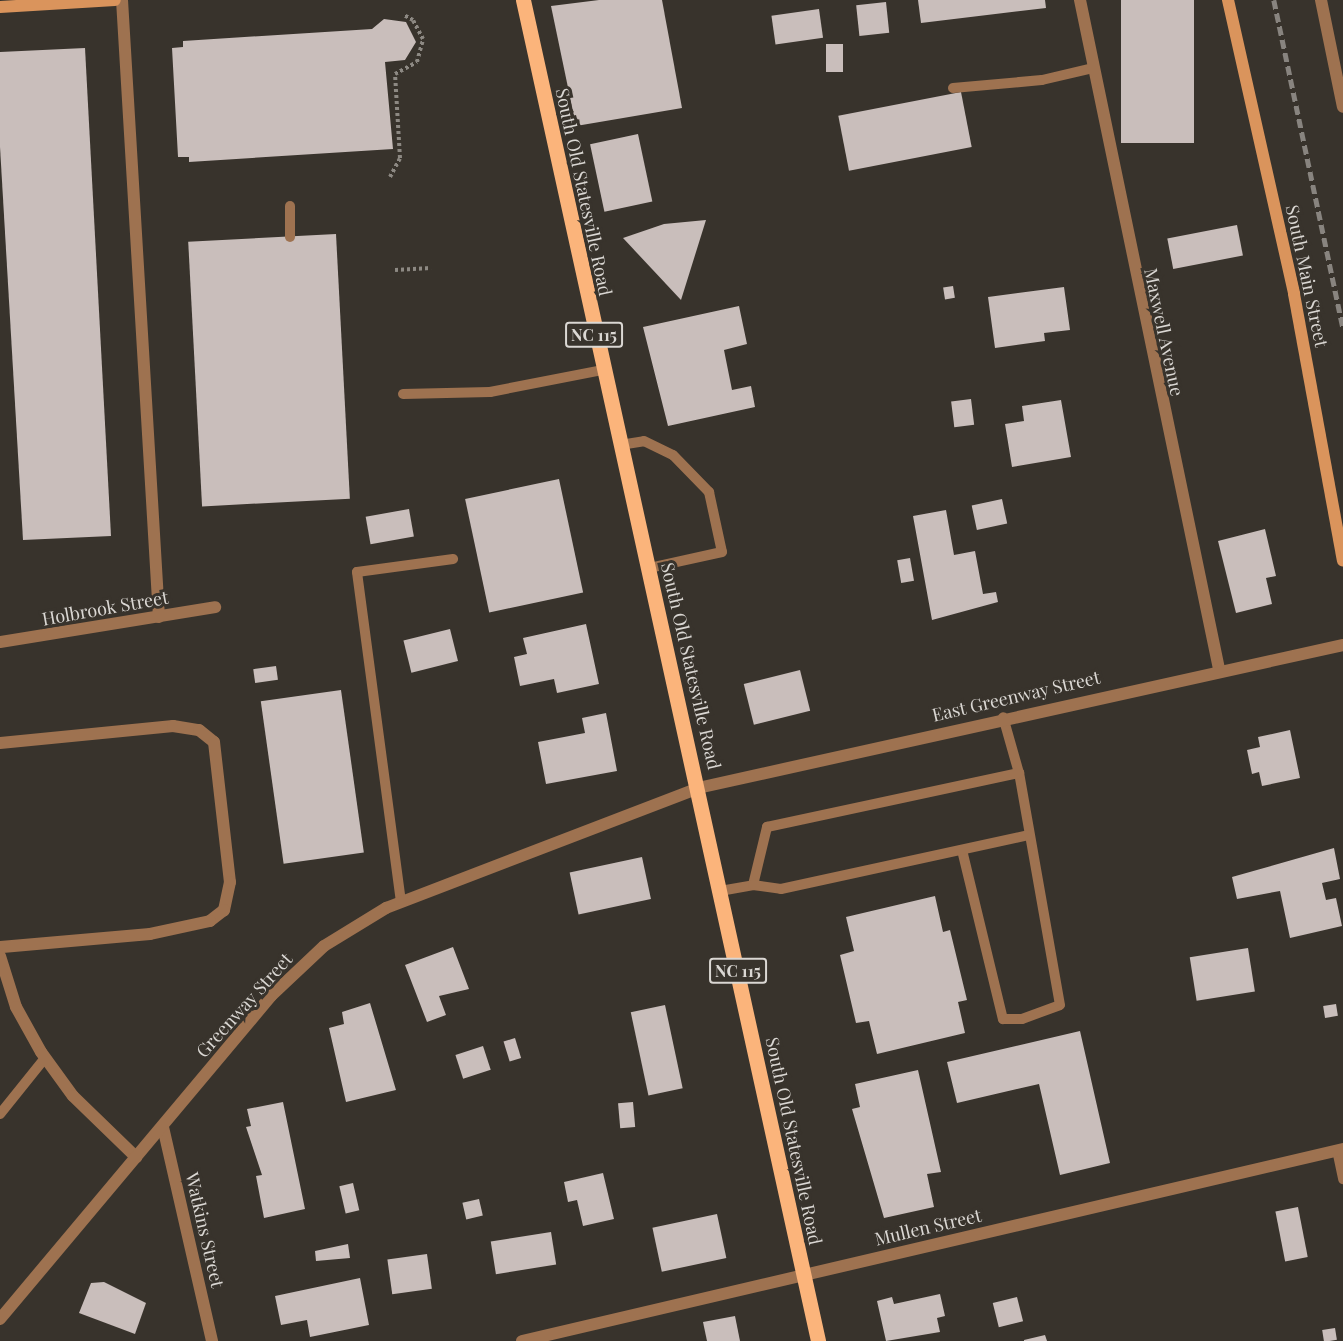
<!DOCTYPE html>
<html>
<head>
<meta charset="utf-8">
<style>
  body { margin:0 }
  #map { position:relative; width:1343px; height:1341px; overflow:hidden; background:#38332c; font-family:"Playfair Display",serif }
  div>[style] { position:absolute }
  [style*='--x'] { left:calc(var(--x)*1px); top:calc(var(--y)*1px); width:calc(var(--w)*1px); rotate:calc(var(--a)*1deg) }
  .building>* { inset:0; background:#c9bebb; transform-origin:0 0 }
  .path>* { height:4px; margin-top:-2px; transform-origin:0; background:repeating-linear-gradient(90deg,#8d8983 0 3px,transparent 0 6px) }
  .lane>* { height:10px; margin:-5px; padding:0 5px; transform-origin:5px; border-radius:5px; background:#9e7250 }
  .street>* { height:12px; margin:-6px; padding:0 6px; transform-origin:6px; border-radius:6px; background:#9e7250 }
  .secondary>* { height:12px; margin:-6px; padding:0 6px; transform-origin:6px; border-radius:6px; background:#da945c }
  .primary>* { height:15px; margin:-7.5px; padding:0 7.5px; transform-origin:7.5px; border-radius:7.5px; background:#fbb47b }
  .rail>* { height:4.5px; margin-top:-2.25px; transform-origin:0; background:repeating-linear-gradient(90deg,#88847f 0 9px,transparent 0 13.5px) }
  span { translate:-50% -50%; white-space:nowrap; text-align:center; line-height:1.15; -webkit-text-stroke:6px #38332c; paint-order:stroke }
  .shield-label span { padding:2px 4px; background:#38332c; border:2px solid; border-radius:4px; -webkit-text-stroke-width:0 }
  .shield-label { font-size:16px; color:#dad7d3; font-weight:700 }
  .street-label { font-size:18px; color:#dad7d3 }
</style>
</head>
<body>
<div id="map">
  <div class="building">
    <i style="clip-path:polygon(599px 0,662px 0,682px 108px,576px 126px,551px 6px)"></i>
    <i style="clip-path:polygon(918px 0,1045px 0,1046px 8px,921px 23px)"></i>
    <i style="left:1121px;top:0;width:73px;height:143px"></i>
    <i style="left:886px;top:2px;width:31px;height:30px;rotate:84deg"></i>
    <i style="left:819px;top:9px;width:29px;height:48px;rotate:82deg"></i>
    <i style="clip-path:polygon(384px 19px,406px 22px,416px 42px,405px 60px,385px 62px,393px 149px,189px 162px,189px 157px,178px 157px,172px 48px,183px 47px,183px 41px,372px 29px)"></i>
    <i style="left:826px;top:44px;width:17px;height:28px"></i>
    <i style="clip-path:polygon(85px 48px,111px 536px,23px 540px,0 147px,0 52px)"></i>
    <i style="left:961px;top:92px;width:56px;height:125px;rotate:79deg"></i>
    <i style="left:638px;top:134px;width:69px;height:49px;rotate:78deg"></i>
    <i style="clip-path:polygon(706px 220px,681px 300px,623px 238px,664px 224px)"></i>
    <i style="left:1237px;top:225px;width:31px;height:71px;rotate:79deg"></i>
    <i style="left:336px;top:234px;width:265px;height:148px;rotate:87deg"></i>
    <i style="left:953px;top:286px;width:12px;height:10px;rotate:81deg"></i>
    <i style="clip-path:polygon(1064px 287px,1070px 330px,1044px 333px,1045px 341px,995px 348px,988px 297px)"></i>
    <i style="clip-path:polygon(739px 306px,747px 344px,724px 350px,732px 390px,751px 386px,755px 407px,668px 426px,643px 327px)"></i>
    <i style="left:971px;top:399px;width:26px;height:20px;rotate:83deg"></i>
    <i style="clip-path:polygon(1061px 400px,1071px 457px,1012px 467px,1005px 424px,1024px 421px,1022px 406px)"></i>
    <i style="left:559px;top:479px;width:116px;height:96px;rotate:78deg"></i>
    <i style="left:1002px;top:499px;width:25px;height:31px;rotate:78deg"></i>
    <i style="left:409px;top:509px;width:28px;height:44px;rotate:80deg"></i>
    <i style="clip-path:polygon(946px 510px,954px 555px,975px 551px,983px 594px,996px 592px,998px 602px,932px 620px,913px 516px)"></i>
    <i style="clip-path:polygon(1265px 529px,1276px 576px,1266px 578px,1272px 604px,1236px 613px,1218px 541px)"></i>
    <i style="left:910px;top:558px;width:23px;height:13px;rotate:80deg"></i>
    <i style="clip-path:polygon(586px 624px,599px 684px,557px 693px,554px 679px,520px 686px,514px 657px,527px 654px,523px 638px)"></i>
    <i style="left:450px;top:629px;width:33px;height:48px;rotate:76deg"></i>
    <i style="left:276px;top:666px;width:14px;height:23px;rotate:82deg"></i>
    <i style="left:800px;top:670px;width:42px;height:58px;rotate:76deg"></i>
    <i style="left:341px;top:690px;width:164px;height:81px;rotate:82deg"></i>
    <i style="clip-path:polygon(606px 713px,617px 771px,546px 784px,538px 742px,585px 733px,582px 718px)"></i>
    <i style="clip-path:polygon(1290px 730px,1300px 778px,1262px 786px,1259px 772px,1252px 774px,1247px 750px,1260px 747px,1258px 737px)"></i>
    <i style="clip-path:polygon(1334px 848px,1340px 879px,1322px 883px,1326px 900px,1336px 898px,1342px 926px,1290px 938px,1280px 891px,1237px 899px,1232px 877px)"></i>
    <i style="left:642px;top:857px;width:43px;height:74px;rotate:78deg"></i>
    <i style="clip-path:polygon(935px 896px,943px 932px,950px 930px,967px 1000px,958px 1002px,965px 1033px,877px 1054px,869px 1021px,856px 1023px,840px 955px,854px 951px,846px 917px)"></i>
    <i style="clip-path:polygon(453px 947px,469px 989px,439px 996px,446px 1015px,427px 1022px,405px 965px)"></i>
    <i style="left:1248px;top:948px;width:44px;height:59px;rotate:81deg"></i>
    <i style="clip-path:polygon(370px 1003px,396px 1090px,346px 1102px,329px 1028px,344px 1024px,342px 1012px)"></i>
    <i style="left:1336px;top:1004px;width:12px;height:13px;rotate:81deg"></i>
    <i style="left:665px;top:1005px;width:85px;height:35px;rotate:78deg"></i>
    <i style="clip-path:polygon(1080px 1031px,1110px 1163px,1060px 1175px,1039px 1084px,957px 1103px,947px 1062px)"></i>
    <i style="left:515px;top:1038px;width:21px;height:12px;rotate:73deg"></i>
    <i style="left:483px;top:1046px;width:25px;height:29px;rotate:72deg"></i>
    <i style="clip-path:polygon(918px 1070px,941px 1172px,927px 1174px,934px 1207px,884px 1218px,852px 1109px,860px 1107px,855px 1084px)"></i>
    <i style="clip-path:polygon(283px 1102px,305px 1209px,264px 1218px,256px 1176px,262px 1175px,246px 1127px,251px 1126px,247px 1109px)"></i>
    <i style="left:633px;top:1102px;width:25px;height:15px;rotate:85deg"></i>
    <i style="clip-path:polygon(603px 1173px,614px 1219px,583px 1226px,577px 1200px,568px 1202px,564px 1182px)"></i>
    <i style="left:353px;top:1183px;width:28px;height:14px;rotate:77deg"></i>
    <i style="left:479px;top:1199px;width:17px;height:17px;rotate:77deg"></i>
    <i style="left:1298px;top:1207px;width:51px;height:23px;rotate:79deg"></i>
    <i style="left:717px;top:1214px;width:45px;height:66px;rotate:78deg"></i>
    <i style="left:551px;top:1232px;width:33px;height:61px;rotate:81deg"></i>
    <i style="clip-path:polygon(348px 1244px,350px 1258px,316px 1261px,315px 1251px)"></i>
    <i style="left:427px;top:1254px;width:35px;height:40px;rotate:82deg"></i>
    <i style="clip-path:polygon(360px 1278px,369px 1325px,310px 1337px,307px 1320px,281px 1325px,275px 1296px)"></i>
    <i style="clip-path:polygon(104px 1282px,146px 1303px,135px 1334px,79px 1313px,91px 1283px)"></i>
    <i style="clip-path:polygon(940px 1294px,945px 1316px,937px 1318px,940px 1332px,886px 1341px,877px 1301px,892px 1297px,894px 1304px)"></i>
    <i style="left:1017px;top:1297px;width:25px;height:25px;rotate:76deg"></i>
    <i style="clip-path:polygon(735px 1316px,740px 1341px,707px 1341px,703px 1322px)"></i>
    <i style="left:1335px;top:1328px;width:12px;height:13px;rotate:81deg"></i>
    <i style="clip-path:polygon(1045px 1335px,1047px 1341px,1024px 1341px,1024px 1340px)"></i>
  </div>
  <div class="path">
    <i style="--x:390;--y:177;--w:21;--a:-62"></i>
    <i style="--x:400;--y:158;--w:84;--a:-93.4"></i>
    <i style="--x:395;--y:74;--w:25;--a:-29"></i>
    <i style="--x:417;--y:62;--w:24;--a:-75"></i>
    <i style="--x:423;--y:39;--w:21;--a:-118"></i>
    <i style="--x:413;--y:20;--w:10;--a:-151"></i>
    <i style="--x:395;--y:270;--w:36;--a:-3"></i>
  </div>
  <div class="lane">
    <i style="--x:953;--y:88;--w:89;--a:-5.1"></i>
    <i style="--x:1042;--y:80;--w:52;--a:-13.2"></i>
    <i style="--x:290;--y:237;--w:31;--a:-90"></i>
    <i style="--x:403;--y:394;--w:87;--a:-1.3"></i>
    <i style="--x:490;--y:392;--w:114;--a:-11.1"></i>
    <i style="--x:620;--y:445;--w:24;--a:-9"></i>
    <i style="--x:644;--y:441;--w:32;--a:26"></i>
    <i style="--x:673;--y:455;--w:52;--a:45.8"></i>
    <i style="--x:709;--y:492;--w:61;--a:77.8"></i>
    <i style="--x:722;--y:552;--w:75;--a:167.6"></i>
    <i style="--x:962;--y:850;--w:174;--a:76.4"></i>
    <i style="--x:1003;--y:1019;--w:19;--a:0"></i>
    <i style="--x:1022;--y:1019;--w:40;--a:-20.2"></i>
    <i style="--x:1060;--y:1005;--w:236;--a:-100"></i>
    <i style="--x:1019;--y:773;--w:58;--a:-105.9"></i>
    <i style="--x:753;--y:885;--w:60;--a:-76.4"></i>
    <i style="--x:767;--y:827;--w:258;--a:-12.1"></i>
    <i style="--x:720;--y:891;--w:34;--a:-10"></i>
    <i style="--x:753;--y:885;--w:28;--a:8"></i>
    <i style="--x:781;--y:889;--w:253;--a:-12.3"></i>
    <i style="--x:401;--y:902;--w:333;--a:-97.6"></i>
    <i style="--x:357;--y:572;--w:97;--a:-7.7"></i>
    <i style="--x:0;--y:1114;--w:72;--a:-51.2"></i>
    <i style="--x:1337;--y:1150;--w:30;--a:78"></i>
  </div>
  <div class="street">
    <i style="--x:122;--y:0;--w:618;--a:86.57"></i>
    <i style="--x:1080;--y:0;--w:683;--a:78.26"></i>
    <i style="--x:1321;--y:0;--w:109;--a:78.4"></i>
    <i style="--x:0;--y:642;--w:218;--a:-9.2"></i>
    <i style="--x:0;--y:743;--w:174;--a:-5.6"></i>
    <i style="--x:173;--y:726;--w:26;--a:9"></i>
    <i style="--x:199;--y:730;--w:19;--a:39"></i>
    <i style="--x:214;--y:742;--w:141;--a:83.5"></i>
    <i style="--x:230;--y:882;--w:29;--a:102"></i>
    <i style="--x:224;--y:910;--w:18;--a:142"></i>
    <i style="--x:210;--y:921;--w:61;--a:167.8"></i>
    <i style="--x:150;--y:934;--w:151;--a:175"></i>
    <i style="--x:0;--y:956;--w:53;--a:72.6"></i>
    <i style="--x:16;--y:1007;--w:51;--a:60.9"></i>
    <i style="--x:41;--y:1052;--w:54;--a:54"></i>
    <i style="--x:73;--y:1096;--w:88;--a:44.1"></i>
    <i style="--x:163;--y:1127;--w:220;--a:77.1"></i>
    <i style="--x:0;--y:1319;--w:422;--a:-50"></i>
    <i style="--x:271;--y:996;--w:73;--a:-43.3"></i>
    <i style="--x:324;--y:946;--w:73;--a:-31.5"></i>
    <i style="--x:386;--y:908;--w:334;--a:-21"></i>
    <i style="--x:698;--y:788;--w:661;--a:-12.5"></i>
    <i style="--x:522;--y:1341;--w:843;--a:-13.16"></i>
  </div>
  <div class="secondary">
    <i style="--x:1228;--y:0;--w:301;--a:77.3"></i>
    <i style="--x:1294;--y:294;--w:271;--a:79.6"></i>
    <i style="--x:0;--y:7;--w:115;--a:-3.5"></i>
  </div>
  <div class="primary">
    <i style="--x:523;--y:0;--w:1373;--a:77.59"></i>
  </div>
  <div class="rail">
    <i style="--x:1274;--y:0;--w:334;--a:78.1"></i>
  </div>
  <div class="shield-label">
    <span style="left:594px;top:335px">NC 115</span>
    <span style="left:738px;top:971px">NC 115</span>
  </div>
  <div class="street-label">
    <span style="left:584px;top:192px;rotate:78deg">South Old Statesville Road</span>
    <span style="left:1307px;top:276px;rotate:78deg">South Main Street</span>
    <span style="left:1164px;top:332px;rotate:78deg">Maxwell Avenue</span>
    <span style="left:105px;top:608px;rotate:-10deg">Holbrook Street</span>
    <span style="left:691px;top:666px;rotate:77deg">South Old Statesville Road</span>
    <span style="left:1016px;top:696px;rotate:-13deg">East Greenway Street</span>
    <span style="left:244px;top:1005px;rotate:-48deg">Greenway Street</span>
    <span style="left:794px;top:1141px;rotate:78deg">South Old Statesville Road</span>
    <span style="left:928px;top:1227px;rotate:-13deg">Mullen Street</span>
    <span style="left:205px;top:1230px;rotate:77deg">Watkins Street</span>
  </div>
</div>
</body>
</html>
